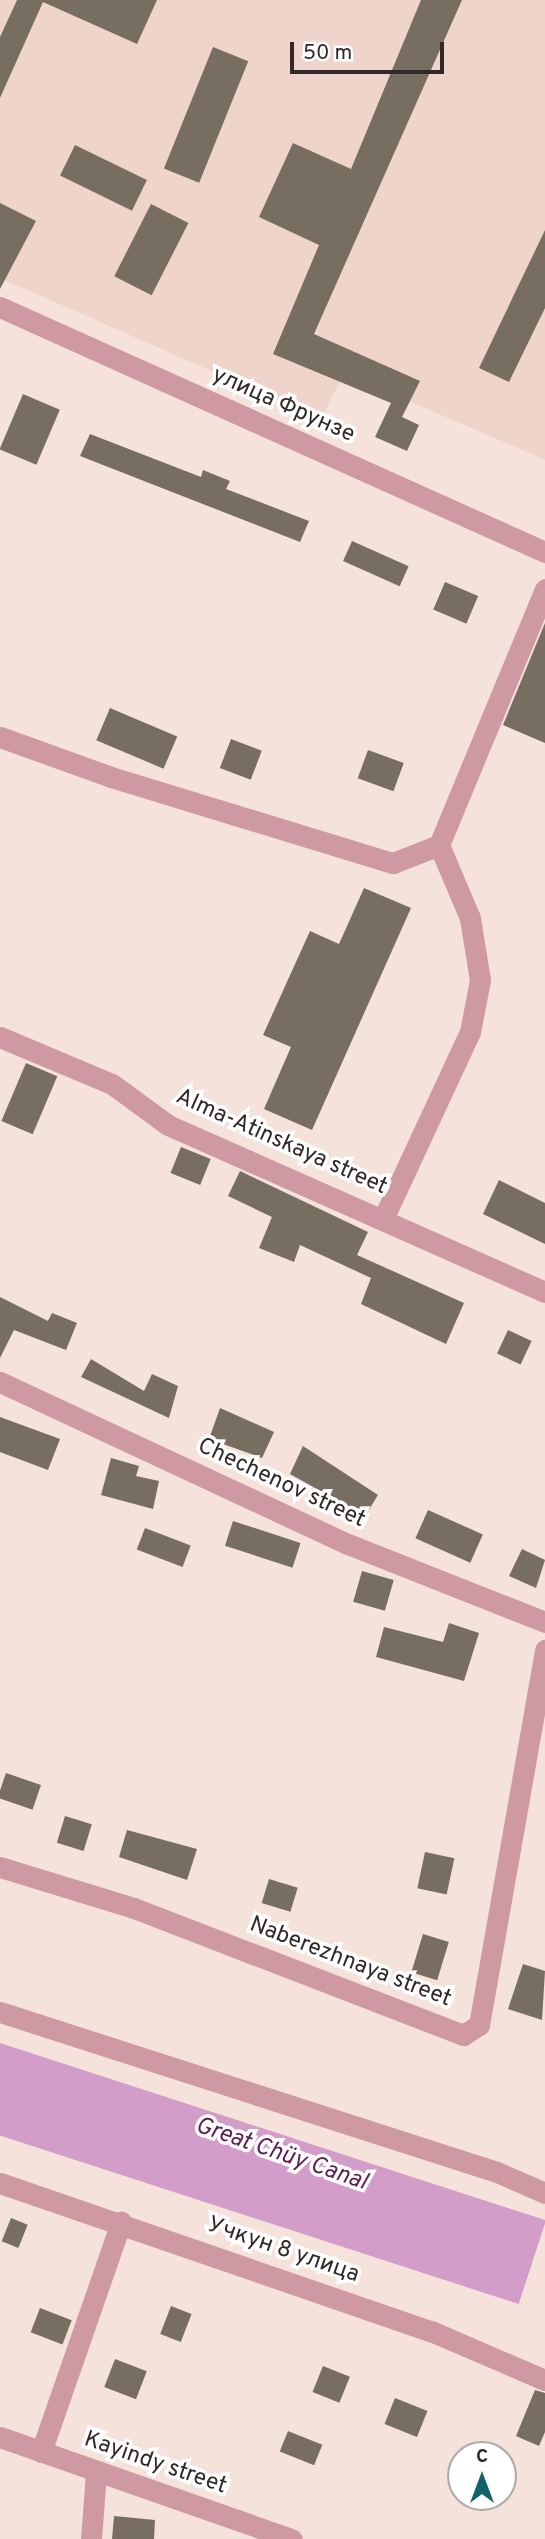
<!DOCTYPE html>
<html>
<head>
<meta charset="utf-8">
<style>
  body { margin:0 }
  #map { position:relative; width:545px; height:2539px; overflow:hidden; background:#f5e2db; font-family:Overpass,sans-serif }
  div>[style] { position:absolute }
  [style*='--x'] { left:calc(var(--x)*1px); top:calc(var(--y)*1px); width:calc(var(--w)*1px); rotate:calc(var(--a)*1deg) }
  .built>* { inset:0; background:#eed4ca }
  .water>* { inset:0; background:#d39dc9; transform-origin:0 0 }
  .building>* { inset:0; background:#776e61; transform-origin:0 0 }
  .minor>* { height:21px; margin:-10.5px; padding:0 10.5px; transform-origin:10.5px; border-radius:10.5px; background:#cf99a3 }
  span { translate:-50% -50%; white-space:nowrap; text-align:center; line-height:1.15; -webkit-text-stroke:7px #fff; paint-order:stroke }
  .street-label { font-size:23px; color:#302927 }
  .water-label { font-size:24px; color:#5b1d54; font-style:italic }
  .north { position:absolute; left:447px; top:2441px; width:70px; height:70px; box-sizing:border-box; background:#fff; border:2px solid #aca9a9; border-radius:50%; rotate:0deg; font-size:19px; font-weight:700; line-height:28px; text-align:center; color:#302927 }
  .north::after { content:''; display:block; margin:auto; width:24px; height:32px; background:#13616b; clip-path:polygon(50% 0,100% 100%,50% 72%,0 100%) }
  .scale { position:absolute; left:290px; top:42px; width:154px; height:32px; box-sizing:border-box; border:4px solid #302927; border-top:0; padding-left:9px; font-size:21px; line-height:24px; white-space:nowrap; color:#302927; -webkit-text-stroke:5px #fff; paint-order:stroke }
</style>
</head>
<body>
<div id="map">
  <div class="built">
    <i style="clip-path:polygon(0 0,545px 0,545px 460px,344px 373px,321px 419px,0 278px)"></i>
  </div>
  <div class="water">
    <i style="left:0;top:2043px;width:574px;height:88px;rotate:18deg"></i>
  </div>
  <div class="building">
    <i style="clip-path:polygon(17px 0,157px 0,137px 44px,43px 2px,0 98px,0 37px)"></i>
    <i style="clip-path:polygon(421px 0,462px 0,314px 334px,420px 381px,402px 417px,419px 425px,407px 451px,375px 437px,391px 403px,273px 354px,319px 245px,259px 217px,293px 143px,351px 169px)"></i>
    <i style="left:213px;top:47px;width:38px;height:131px;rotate:22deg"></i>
    <i style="left:75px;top:145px;width:80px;height:34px;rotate:26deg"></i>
    <i style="clip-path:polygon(0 203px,36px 221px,0 289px)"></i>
    <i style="left:151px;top:204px;width:42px;height:81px;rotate:27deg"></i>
    <i style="clip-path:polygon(545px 230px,545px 308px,509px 382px,479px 368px)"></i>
    <i style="left:23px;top:394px;width:40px;height:60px;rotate:23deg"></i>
    <i style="clip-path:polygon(90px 434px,201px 477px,203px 470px,230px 481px,226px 489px,309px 521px,300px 542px,80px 456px)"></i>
    <i style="left:352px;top:541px;width:62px;height:22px;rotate:24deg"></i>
    <i style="left:445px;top:582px;width:36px;height:30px;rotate:23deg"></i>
    <i style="clip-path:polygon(545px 623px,545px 743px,503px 725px)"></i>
    <i style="left:110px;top:708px;width:73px;height:35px;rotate:23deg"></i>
    <i style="left:231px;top:739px;width:33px;height:31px;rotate:21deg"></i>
    <i style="left:368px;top:750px;width:38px;height:30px;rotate:20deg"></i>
    <i style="clip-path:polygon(364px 888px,411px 908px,312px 1130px,264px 1109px,291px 1047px,263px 1035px,310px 931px,339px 944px)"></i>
    <i style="left:26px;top:1063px;width:34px;height:63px;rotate:23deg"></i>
    <i style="left:181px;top:1147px;width:32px;height:28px;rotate:22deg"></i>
    <i style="clip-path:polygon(240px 1171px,368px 1232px,357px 1255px,464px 1303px,446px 1344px,361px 1304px,371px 1278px,300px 1245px,294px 1262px,259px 1248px,272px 1217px,228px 1196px)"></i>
    <i style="clip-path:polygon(499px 1180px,545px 1203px,545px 1244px,483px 1214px)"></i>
    <i style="clip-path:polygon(0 1297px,48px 1321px,52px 1313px,77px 1323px,66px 1350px,14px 1330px,0 1358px)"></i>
    <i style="left:508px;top:1330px;width:26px;height:26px;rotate:25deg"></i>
    <i style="clip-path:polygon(91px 1359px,144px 1391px,152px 1374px,178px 1386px,169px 1418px,81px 1377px)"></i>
    <i style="clip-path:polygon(220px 1408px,274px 1432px,262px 1458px,209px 1439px)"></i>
    <i style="clip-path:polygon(0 1417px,60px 1439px,48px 1470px,0 1452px)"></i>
    <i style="clip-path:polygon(303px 1446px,378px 1495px,365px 1516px,290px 1474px)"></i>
    <i style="clip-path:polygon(111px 1458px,139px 1466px,136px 1476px,159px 1481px,153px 1509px,101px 1495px)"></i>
    <i style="left:428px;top:1510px;width:60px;height:31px;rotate:24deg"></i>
    <i style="left:233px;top:1521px;width:71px;height:26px;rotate:18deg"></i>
    <i style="left:145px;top:1528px;width:49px;height:23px;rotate:21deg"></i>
    <i style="clip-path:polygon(522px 1549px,545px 1560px,536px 1588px,509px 1576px)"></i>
    <i style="left:362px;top:1571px;width:33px;height:32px;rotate:16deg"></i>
    <i style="clip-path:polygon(449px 1623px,479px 1633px,464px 1681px,376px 1657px,384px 1627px,443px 1642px)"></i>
    <i style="left:6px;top:1773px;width:37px;height:26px;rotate:19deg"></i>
    <i style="left:65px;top:1816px;width:28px;height:28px;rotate:17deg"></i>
    <i style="clip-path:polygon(127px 1830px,197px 1849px,187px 1880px,119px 1857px)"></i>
    <i style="left:425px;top:1852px;width:30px;height:37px;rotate:12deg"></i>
    <i style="left:269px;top:1879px;width:30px;height:25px;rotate:17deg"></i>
    <i style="left:423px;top:1934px;width:27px;height:40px;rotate:17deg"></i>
    <i style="clip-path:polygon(523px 1964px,545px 1971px,542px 2020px,508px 2009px)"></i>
    <i style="left:11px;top:2218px;width:18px;height:25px;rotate:22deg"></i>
    <i style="left:171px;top:2306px;width:22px;height:30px;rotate:21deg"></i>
    <i style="left:40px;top:2308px;width:34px;height:26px;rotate:21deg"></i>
    <i style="left:115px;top:2359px;width:34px;height:30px;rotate:21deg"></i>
    <i style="left:323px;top:2366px;width:29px;height:28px;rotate:22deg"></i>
    <i style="clip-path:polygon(535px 2390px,545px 2393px,545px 2432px,539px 2446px,516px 2436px)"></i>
    <i style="left:395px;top:2398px;width:35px;height:28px;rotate:22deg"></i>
    <i style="left:288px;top:2431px;width:37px;height:22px;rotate:22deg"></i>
    <i style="clip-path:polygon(114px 2516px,155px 2520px,154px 2539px,112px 2539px)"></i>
  </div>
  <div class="minor">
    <i style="--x:0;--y:307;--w:598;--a:24.21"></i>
    <i style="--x:0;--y:737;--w:118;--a:19.8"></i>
    <i style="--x:111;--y:777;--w:295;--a:17"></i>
    <i style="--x:393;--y:863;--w:49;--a:-21.4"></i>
    <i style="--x:0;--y:1037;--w:121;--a:22.8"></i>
    <i style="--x:112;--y:1084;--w:69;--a:36.2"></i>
    <i style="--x:168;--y:1125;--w:412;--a:23.9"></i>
    <i style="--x:384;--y:1217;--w:204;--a:-65.1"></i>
    <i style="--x:470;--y:1032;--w:53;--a:-79.1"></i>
    <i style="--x:480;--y:980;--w:63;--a:-99.2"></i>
    <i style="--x:470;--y:918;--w:79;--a:-113"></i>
    <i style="--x:439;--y:845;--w:277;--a:-67.5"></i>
    <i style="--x:0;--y:1382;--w:384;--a:25"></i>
    <i style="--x:348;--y:1544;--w:212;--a:21.6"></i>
    <i style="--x:0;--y:1867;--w:140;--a:17"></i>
    <i style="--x:134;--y:1908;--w:353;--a:21.1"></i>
    <i style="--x:463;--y:2035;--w:19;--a:-32"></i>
    <i style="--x:479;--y:2025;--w:381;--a:-80"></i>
    <i style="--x:0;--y:2012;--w:522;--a:17.85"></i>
    <i style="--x:497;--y:2172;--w:52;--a:23.6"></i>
    <i style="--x:0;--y:2183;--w:456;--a:19"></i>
    <i style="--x:431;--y:2331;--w:124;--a:23.3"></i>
    <i style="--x:0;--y:2437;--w:309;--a:19.3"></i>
    <i style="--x:41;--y:2452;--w:244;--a:-70.8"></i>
    <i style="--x:91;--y:2539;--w:67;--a:-85.7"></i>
  </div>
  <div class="street-label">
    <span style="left:283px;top:406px;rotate:24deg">улица Фрунзе</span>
    <span style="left:281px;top:1143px;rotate:24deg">Alma-Atinskaya street</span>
    <span style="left:281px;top:1484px;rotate:25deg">Chechenov street</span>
    <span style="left:350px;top:1963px;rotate:21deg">Naberezhnaya street</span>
    <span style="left:283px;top:2251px;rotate:19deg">Учкун 8 улица</span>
    <span style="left:155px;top:2464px;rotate:19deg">Kayindy street</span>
  </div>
  <div class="water-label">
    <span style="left:281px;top:2155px;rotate:19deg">Great Chüy Canal</span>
  </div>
  <div class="north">С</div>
  <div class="scale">50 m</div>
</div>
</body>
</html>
